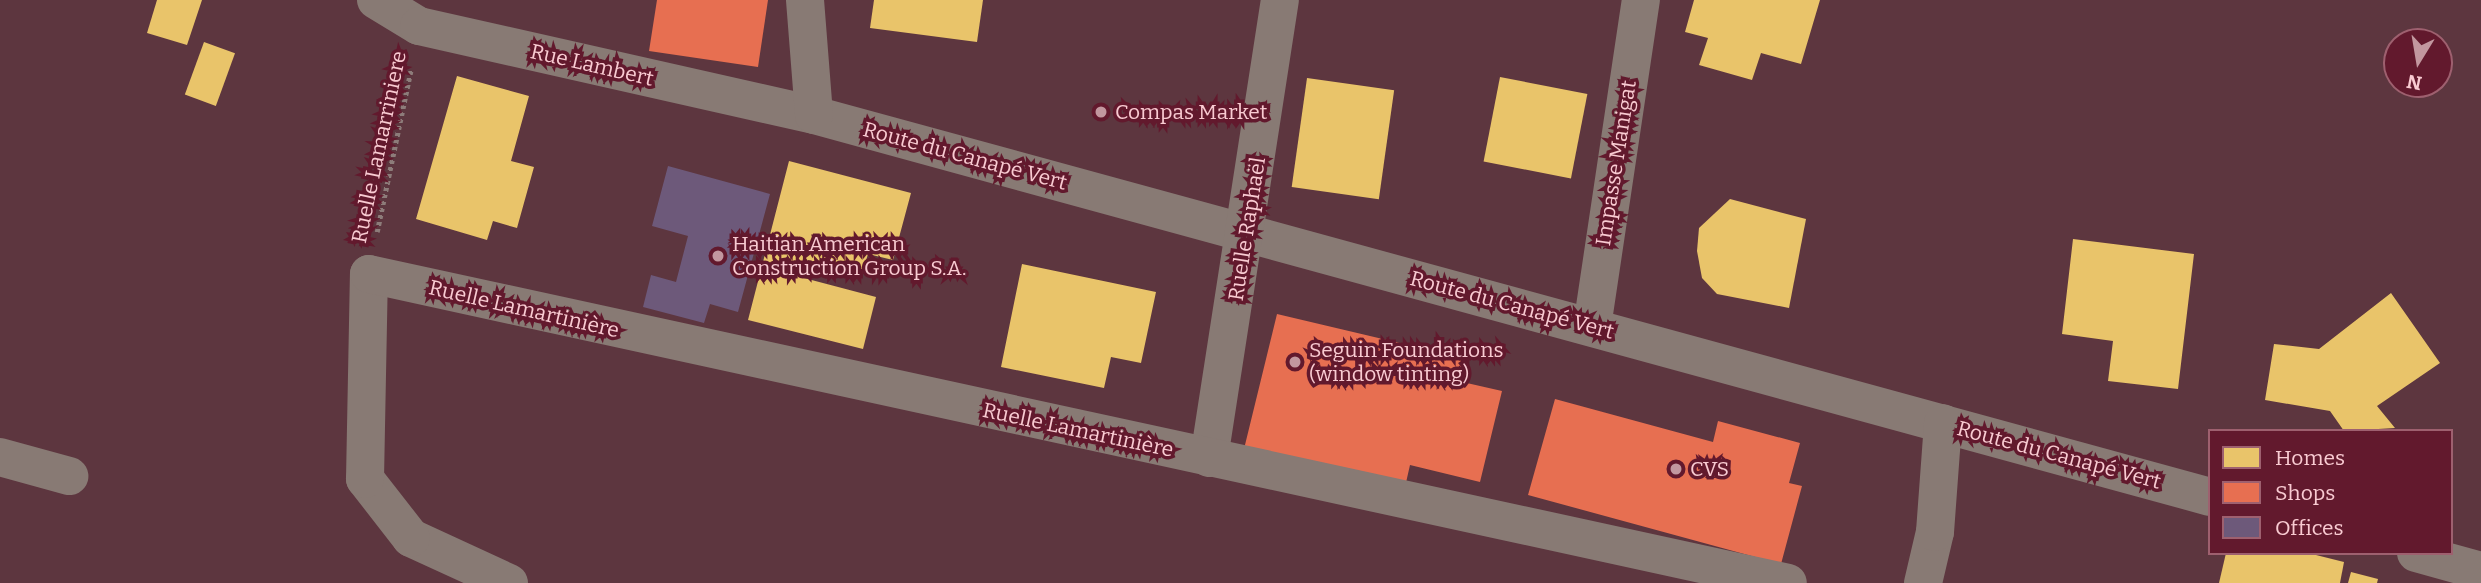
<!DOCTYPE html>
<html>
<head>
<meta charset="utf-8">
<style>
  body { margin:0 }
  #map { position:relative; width:2481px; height:583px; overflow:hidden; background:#5d363f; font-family:Bitter,serif }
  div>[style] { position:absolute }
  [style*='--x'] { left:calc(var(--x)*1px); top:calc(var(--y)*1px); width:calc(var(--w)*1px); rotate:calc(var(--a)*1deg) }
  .homes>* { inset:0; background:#e9c46a; transform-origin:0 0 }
  .shops>* { inset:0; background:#e76f51 }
  .offices>* { inset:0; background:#6d597a }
  .path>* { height:4.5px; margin-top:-2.25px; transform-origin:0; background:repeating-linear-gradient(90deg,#8d7c7a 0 3.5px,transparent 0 7px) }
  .minor>* { height:38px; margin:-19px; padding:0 19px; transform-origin:19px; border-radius:19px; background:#887a74 }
  .dots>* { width:19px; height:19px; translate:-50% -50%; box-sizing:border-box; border:4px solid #62192d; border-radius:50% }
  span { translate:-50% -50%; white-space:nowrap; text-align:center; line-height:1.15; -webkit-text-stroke:7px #62192d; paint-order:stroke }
  .street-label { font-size:21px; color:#f9cbd2 }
  .poi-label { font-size:21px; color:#f9cbd2 }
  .left { translate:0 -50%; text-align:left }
  .legend { position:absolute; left:2208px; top:429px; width:245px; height:126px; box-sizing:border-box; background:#62192d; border:2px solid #9e606f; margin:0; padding:9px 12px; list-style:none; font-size:21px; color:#f9cbd2 }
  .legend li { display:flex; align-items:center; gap:14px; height:35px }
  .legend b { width:35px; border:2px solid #9e606f }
  .north { position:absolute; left:2383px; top:28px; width:70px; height:70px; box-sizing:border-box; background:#62192d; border:2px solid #9e606f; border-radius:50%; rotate:191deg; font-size:19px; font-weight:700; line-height:28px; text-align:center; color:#f9cbd2 }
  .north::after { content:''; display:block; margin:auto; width:24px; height:32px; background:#c2979f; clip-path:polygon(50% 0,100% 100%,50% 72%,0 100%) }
</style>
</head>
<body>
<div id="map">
  <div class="homes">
    <i style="clip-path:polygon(157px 0,202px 0,187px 45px,147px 33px)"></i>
    <i style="clip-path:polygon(874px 0,983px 0,977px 42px,870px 28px)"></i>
    <i style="clip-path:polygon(1694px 0,1820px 0,1801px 64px,1761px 53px,1752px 80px,1699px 65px,1708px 38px,1685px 32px)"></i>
    <i style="left:204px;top:42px;width:33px;height:56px;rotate:20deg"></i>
    <i style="clip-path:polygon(457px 76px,529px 96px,511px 161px,534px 167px,517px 228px,493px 221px,487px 240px,416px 219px)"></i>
    <i style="left:1500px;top:77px;width:89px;height:86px;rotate:11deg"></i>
    <i style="left:1307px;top:78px;width:88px;height:110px;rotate:8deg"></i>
    <i style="clip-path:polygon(789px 161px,911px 193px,893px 260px,868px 254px,862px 274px,808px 260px,804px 278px,876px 297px,863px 349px,748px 320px)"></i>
    <i style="clip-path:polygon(1730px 199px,1806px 219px,1789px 308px,1717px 294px,1702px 278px,1697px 251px,1699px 228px)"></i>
    <i style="clip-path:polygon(2073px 239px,2194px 254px,2178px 389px,2108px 381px,2113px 341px,2062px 334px)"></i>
    <i style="clip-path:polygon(1022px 264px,1156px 292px,1141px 363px,1111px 357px,1104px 388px,1001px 367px)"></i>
    <i style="clip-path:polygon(2391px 293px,2440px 363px,2377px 406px,2395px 428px,2344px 431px,2330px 411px,2265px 400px,2274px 344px,2319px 349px)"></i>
    <i style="clip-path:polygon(2226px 553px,2308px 553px,2344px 562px,2340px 583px,2219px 583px)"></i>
    <i style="clip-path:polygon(2351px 572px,2378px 579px,2377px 583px,2348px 583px)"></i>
  </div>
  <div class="shops">
    <i style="clip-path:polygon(657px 0,768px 0,758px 67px,649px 51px)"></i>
    <i style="clip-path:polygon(1277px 314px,1463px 358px,1458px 381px,1502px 391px,1480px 482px,1410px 465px,1405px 487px,1244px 449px)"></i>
    <i style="clip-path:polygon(1555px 399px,1713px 442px,1718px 421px,1800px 443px,1789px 483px,1802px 486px,1781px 564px,1528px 495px)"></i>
  </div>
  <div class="offices">
    <i style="clip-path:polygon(668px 166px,770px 194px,738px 312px,710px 304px,704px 323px,643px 307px,651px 275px,676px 282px,688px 236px,652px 226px)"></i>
  </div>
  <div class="path">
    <i style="--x:377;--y:232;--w:167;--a:-78.2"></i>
  </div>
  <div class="minor">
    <i style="--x:376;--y:0;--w:50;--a:31.2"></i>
    <i style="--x:419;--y:26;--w:405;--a:12.7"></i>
    <i style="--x:814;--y:115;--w:1447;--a:15.3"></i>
    <i style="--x:805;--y:0;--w:115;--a:85.5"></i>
    <i style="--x:1592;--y:327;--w:331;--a:-81.5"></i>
    <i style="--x:0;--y:457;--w:72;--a:15.4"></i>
    <i style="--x:1209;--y:458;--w:463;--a:-81.2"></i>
    <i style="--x:2416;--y:553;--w:67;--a:15.5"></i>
    <i style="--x:509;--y:583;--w:108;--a:-155.3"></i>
    <i style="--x:411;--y:538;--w:75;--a:-127.9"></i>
    <i style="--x:365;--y:479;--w:205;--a:-88.9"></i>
    <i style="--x:369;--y:274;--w:1452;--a:12.28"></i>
    <i style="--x:1923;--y:583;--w:52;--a:-76.8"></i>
    <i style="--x:1935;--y:532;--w:109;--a:-85.8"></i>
  </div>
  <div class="dots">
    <i style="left:1101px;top:112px;background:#c2979f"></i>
    <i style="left:718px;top:256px;background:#c2979f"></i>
    <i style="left:1295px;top:362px;background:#c2979f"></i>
    <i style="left:1676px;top:469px;background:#c2979f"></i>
  </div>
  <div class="street-label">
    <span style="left:592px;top:65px;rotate:13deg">Rue Lambert</span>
    <span style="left:379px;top:147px;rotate:-78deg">Ruelle Lamarriniere</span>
    <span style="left:965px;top:156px;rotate:15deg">Route du Canapé Vert</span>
    <span style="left:1616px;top:163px;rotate:-81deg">Impasse Manigat</span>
    <span style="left:1247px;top:229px;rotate:-81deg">Ruelle Raphaël</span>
    <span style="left:1512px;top:305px;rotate:15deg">Route du Canapé Vert</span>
    <span style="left:524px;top:309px;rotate:13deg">Ruelle Lamartinière</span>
    <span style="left:1078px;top:430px;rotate:12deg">Ruelle Lamartinière</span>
    <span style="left:2059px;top:455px;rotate:15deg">Route du Canapé Vert</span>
  </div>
  <div class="poi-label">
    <span class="left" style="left:1115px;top:112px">Compas Market</span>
    <span class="left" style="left:732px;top:256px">Haitian American<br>Construction Group S.A.</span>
    <span class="left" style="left:1309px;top:362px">Seguin Foundations<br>(window tinting)</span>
    <span class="left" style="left:1690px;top:469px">CVS</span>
  </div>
  <ul class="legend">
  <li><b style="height:19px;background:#e9c46a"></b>Homes</li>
  <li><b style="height:19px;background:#e76f51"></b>Shops</li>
  <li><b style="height:19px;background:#6d597a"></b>Offices</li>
  </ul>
  <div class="north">N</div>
</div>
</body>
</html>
